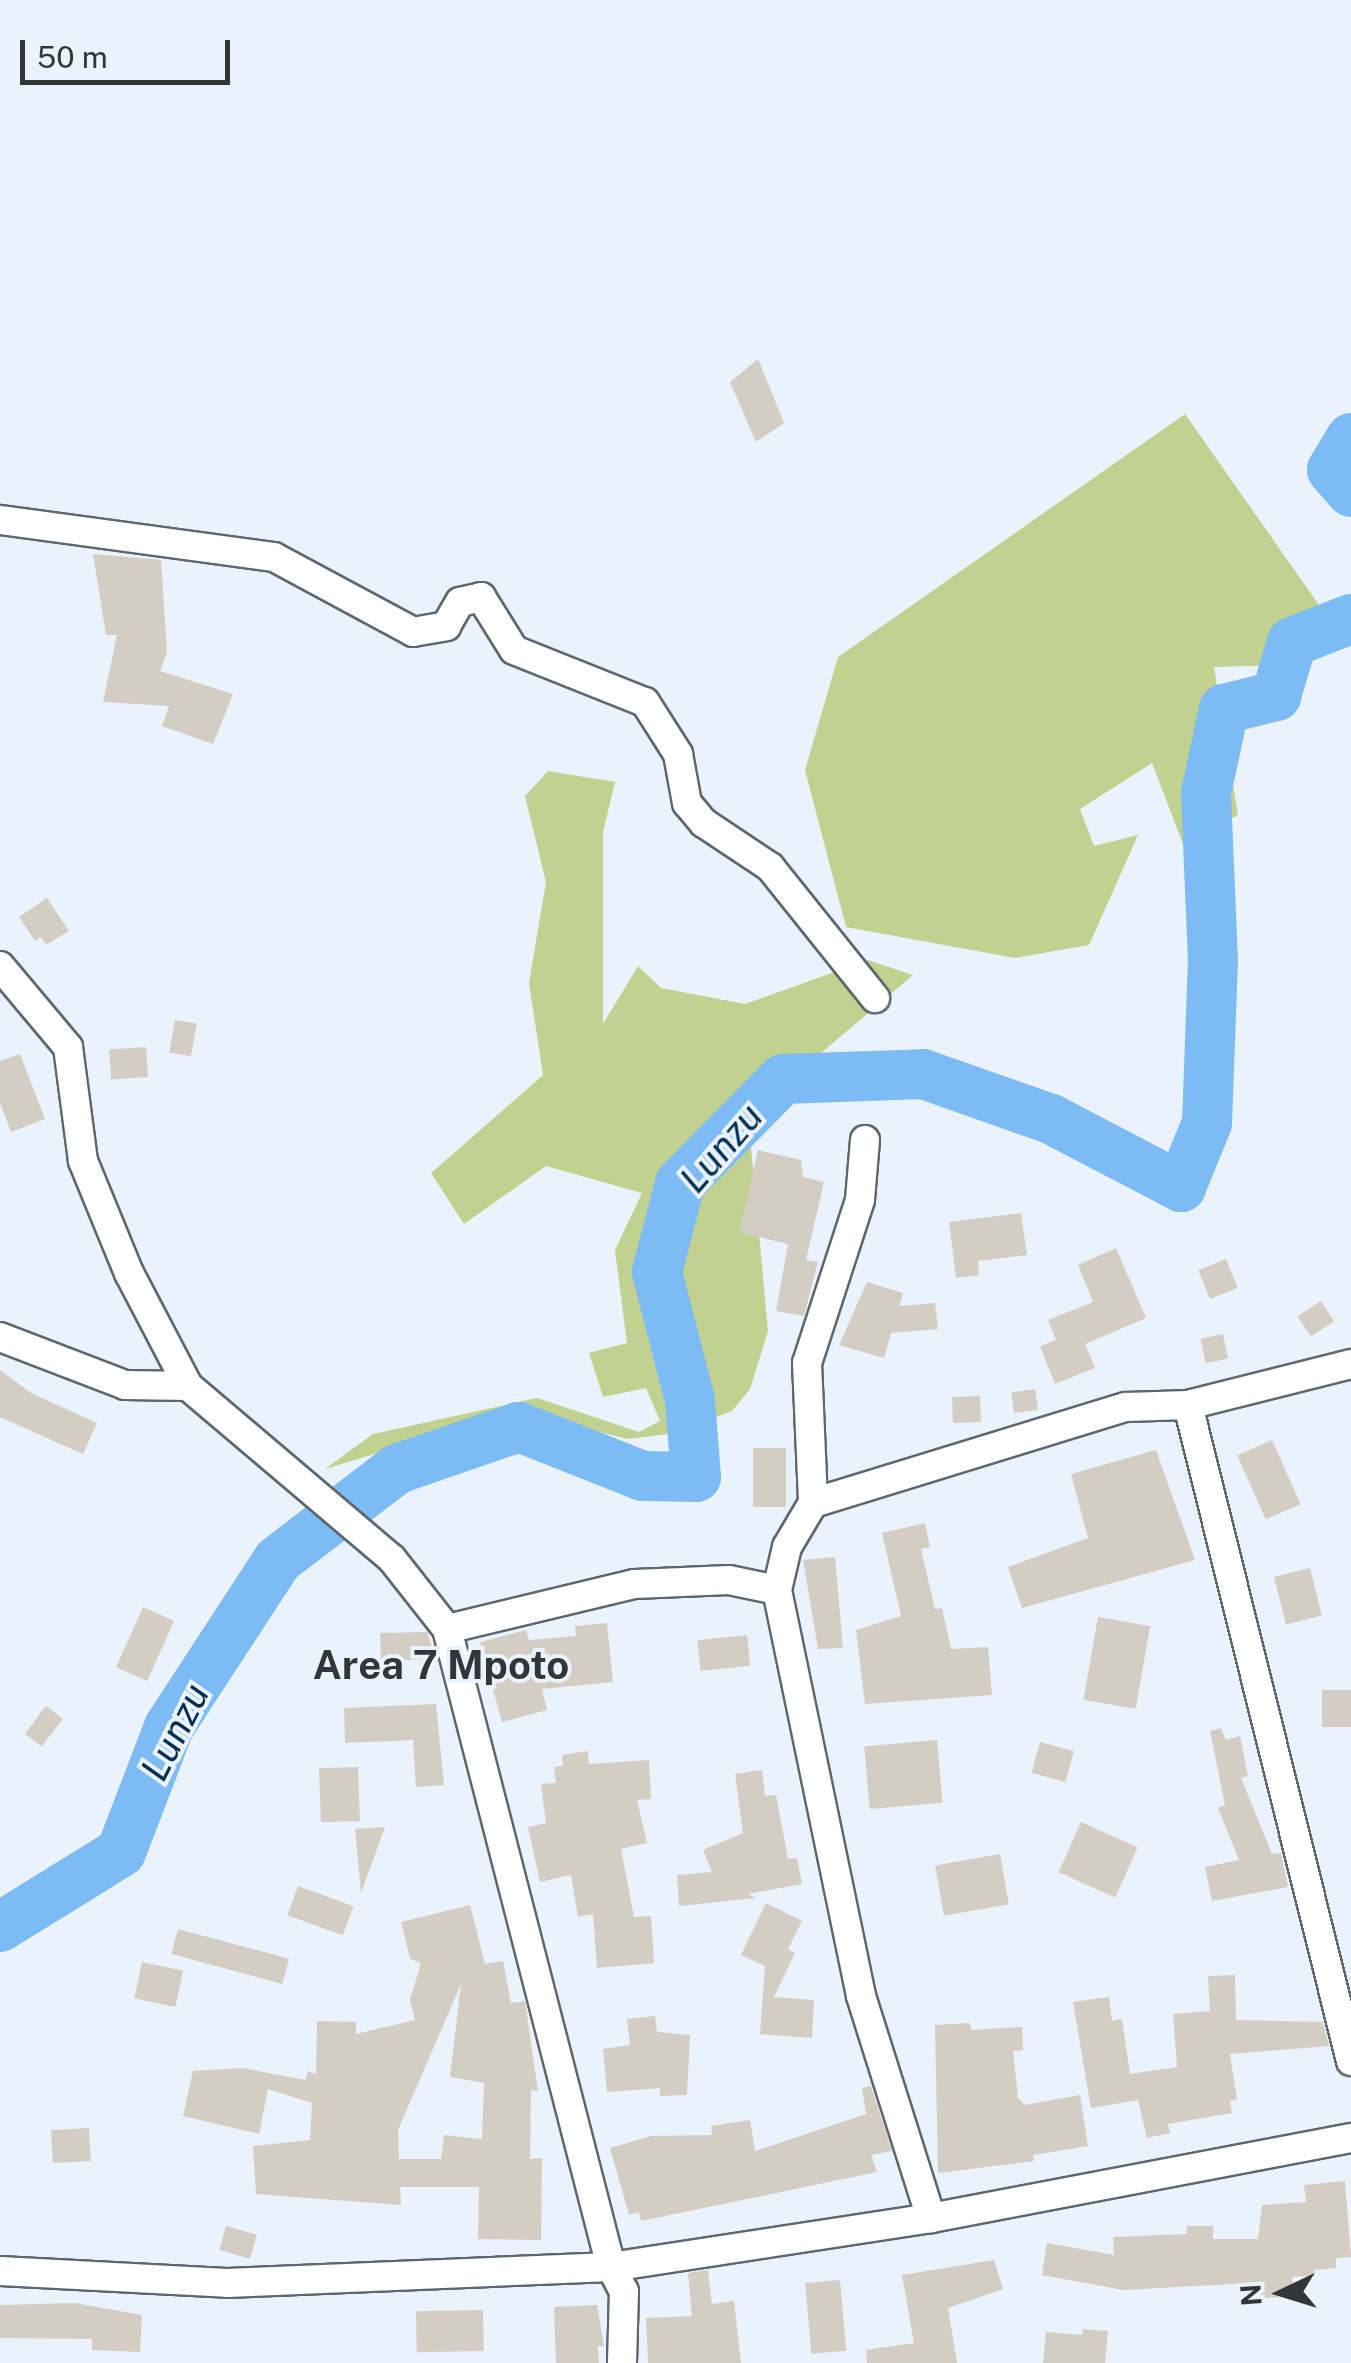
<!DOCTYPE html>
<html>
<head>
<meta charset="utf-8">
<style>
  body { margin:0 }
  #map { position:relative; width:1351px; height:2363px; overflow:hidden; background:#eaf3fb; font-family:"Public Sans",sans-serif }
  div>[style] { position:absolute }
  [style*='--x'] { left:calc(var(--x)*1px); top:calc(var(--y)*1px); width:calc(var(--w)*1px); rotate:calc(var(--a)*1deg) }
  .green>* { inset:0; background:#c1d18f }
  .river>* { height:50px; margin:-25px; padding:0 25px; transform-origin:25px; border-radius:25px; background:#7dbbf5 }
  .building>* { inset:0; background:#d3cdc3; transform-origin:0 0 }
  .roads { filter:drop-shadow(2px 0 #5f676e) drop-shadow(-2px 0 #5f676e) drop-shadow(0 2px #5f676e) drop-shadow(0 -2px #5f676e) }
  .minor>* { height:28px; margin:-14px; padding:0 14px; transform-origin:14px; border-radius:14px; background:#fff }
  span { translate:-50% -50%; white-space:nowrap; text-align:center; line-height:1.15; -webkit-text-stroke:8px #eaf3fb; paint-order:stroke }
  .water-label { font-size:38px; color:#002f53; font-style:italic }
  .quarter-label { font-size:40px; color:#323639; font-weight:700 }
  .north { position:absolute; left:1231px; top:2243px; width:100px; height:100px; -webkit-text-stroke:8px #eaf3fb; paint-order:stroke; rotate:266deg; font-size:28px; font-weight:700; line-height:40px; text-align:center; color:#323639 }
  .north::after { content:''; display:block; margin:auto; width:35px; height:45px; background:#323639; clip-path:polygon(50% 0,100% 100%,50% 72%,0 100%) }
  .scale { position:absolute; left:20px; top:40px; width:210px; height:45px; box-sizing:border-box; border:5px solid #323639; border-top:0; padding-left:12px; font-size:30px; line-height:35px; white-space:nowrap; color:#323639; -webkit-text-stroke:8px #eaf3fb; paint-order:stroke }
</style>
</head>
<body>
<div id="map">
  <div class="green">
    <i style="clip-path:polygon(1185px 414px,1319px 605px,1285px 665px,1214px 667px,1238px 815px,1183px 844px,1152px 763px,1080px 809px,1094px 846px,1138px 835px,1089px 945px,1015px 958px,846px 927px,805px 770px,838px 657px)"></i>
    <i style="clip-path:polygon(548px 771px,615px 782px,603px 832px,603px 1024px,638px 966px,661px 988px,745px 1004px,868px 960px,913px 975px,748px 1115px,768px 1331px,750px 1389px,732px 1411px,675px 1433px,628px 1439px,535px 1417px,427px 1438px,325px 1469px,373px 1434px,537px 1398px,639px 1432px,660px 1421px,646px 1388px,603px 1397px,589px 1353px,627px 1343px,615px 1250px,642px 1193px,546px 1166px,464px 1224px,431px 1173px,543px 1075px,529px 983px,546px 882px,525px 796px)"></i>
  </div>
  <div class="river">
    <i style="--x:1351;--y:438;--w:37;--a:121"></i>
    <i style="--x:1332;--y:470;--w:29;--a:49"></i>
    <i style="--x:0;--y:1927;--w:142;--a:-31.8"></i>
    <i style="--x:121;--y:1852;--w:134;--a:-69"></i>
    <i style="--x:169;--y:1727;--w:199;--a:-56.9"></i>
    <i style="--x:278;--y:1560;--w:150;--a:-37.4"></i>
    <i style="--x:397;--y:1469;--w:129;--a:-19"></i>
    <i style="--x:519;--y:1427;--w:133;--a:21.6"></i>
    <i style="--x:643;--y:1476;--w:53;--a:1.1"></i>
    <i style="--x:696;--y:1477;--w:77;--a:-94.5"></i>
    <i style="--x:690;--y:1400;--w:132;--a:-104.5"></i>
    <i style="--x:657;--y:1272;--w:92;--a:-75.5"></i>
    <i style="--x:680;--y:1183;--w:146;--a:-45.3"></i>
    <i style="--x:783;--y:1079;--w:140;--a:-2"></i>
    <i style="--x:923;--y:1074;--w:136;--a:19.4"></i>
    <i style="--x:1051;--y:1119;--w:147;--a:27.6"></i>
    <i style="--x:1181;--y:1187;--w:69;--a:-67.9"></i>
    <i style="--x:1207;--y:1123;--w:161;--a:-87.9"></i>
    <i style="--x:1213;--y:962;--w:169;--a:-92.4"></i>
    <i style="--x:1206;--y:793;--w:86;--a:-77.9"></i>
    <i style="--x:1224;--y:709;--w:54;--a:-14"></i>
    <i style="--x:1276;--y:696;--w:56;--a:-73.5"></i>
    <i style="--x:1292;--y:642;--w:63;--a:-21.3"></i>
  </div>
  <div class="building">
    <i style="clip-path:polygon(758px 359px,784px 423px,756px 442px,730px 382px)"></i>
    <i style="clip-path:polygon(93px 554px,161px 560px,167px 653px,160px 671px,233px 694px,213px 744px,162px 726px,169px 706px,103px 702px,117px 635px,106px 635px)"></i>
    <i style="clip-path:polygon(47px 898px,69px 931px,46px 945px,41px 937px,35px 941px,19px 917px)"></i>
    <i style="left:175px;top:1020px;width:22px;height:33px;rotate:10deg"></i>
    <i style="left:146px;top:1047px;width:30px;height:37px;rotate:86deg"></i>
    <i style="clip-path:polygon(20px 1054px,45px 1119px,11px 1132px,0 1103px,0 1061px)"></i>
    <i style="clip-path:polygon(758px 1150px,801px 1160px,803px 1177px,824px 1182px,806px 1260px,818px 1262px,804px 1316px,776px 1311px,788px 1244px,739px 1232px)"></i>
    <i style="clip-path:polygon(1021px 1213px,1027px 1255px,978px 1261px,979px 1275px,956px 1278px,949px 1222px)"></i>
    <i style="clip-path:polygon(1116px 1248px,1146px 1318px,1085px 1344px,1095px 1368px,1055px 1384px,1040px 1346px,1056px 1340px,1048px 1320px,1093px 1302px,1078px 1265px)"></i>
    <i style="left:1226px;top:1259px;width:31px;height:30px;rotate:68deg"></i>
    <i style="clip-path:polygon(867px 1282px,903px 1293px,899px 1306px,935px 1303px,938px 1329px,891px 1333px,884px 1358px,839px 1345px)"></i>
    <i style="left:1321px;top:1301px;width:24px;height:28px;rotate:57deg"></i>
    <i style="left:1223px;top:1334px;width:25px;height:23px;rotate:78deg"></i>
    <i style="clip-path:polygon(0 1370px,31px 1393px,97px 1423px,83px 1454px,0 1417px)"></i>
    <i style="left:1035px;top:1389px;width:21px;height:24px;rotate:82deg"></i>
    <i style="left:980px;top:1396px;width:26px;height:28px;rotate:88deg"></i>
    <i style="left:1272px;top:1440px;width:70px;height:38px;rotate:66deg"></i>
    <i style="left:753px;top:1448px;width:33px;height:59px"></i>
    <i style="clip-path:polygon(1156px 1450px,1195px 1560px,1022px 1608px,1008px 1567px,1088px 1538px,1071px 1474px)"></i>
    <i style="clip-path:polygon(925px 1523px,930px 1547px,921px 1549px,935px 1609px,942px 1608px,951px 1649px,988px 1647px,992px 1695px,865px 1704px,856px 1630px,901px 1616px,882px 1533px)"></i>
    <i style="clip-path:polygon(835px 1557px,843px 1648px,818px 1649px,803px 1560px)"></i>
    <i style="left:1310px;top:1568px;width:49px;height:37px;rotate:76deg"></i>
    <i style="left:143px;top:1607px;width:34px;height:66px;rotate:24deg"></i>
    <i style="left:1098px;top:1617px;width:53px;height:84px;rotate:10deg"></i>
    <i style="clip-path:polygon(607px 1623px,613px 1682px,542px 1689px,547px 1710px,502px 1722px,480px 1642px,526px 1630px,529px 1640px,576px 1636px,575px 1626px)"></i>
    <i style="clip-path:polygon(427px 1632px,436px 1659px,381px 1661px,380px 1633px)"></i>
    <i style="left:747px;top:1635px;width:31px;height:50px;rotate:84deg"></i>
    <i style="left:1351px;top:1690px;width:37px;height:29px;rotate:90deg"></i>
    <i style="clip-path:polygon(436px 1704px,444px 1785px,416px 1787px,413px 1740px,345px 1743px,344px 1708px)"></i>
    <i style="left:46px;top:1706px;width:21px;height:35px;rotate:37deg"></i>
    <i style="clip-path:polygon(1221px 1728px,1226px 1740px,1240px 1736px,1248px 1776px,1241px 1778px,1272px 1854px,1281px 1853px,1288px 1887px,1212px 1901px,1205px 1867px,1239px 1860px,1218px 1808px,1225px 1805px,1210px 1731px)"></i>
    <i style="left:937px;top:1740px;width:63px;height:73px;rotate:85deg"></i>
    <i style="left:1040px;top:1742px;width:35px;height:32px;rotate:15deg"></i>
    <i style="clip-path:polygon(588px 1751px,589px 1764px,649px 1760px,651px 1799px,637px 1800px,647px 1843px,621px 1849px,634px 1917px,651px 1916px,654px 1963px,597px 1968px,593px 1914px,578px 1917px,571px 1875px,540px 1882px,528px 1827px,546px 1823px,541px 1784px,556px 1783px,554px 1767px,563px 1766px,562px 1755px)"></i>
    <i style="left:358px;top:1767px;width:54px;height:39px;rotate:88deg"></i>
    <i style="clip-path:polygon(762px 1770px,765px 1796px,776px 1795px,788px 1859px,797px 1858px,802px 1884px,748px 1894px,756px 1898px,679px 1906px,677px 1875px,712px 1872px,703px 1850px,743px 1833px,735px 1774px)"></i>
    <i style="left:1081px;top:1822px;width:62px;height:55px;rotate:24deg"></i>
    <i style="clip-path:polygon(385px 1827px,361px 1893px,355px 1829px)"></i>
    <i style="left:1000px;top:1854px;width:51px;height:66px;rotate:80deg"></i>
    <i style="left:298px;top:1886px;width:59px;height:31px;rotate:20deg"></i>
    <i style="clip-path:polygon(766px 1903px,802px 1921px,788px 1949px,795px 1953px,774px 1997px,814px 2000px,812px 2038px,760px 2034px,765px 1966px,741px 1955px)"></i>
    <i style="clip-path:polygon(evenodd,470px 1905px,485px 1964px,503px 1961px,511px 2003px,525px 2001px,526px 2008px,538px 2091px,531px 2090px,530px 2159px,542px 2158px,541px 2240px,478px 2239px,479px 2187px,400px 2187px,401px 2205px,256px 2194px,253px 2146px,310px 2140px,312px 2103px,268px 2089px,259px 2134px,183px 2116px,193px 2071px,243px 2068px,305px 2080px,308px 2071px,316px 2074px,317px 2021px,356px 2022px,356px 2034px,415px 2020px,410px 2000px,421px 1963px,410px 1959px,401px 1922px,470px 1905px,461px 1984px,450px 2077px,484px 2083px,482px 2139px,444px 2135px,441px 2159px,399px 2159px,398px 2130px,461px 1984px)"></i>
    <i style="left:178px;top:1929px;width:115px;height:26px;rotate:15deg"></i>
    <i style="left:142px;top:1962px;width:42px;height:37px;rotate:12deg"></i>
    <i style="clip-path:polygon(1235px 1975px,1236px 2020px,1323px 2022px,1329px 2046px,1230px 2054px,1237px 2100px,1230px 2101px,1232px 2113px,1168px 2124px,1170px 2133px,1147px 2138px,1138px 2100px,1091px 2108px,1073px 2002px,1109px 1997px,1112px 2021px,1122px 2019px,1130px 2074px,1177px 2067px,1173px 2014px,1210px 2011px,1208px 1976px)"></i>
    <i style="clip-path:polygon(655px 2016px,657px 2032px,690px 2035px,687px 2095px,660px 2096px,660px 2088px,607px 2092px,603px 2049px,630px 2045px,627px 2019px)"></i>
    <i style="clip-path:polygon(970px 2023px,971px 2030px,1022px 2027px,1023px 2050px,1013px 2051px,1018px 2098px,1025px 2105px,1080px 2095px,1088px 2146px,1033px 2155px,1034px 2161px,938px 2173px,935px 2025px)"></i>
    <i style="clip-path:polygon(871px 2086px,892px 2151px,871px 2155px,877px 2172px,641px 2221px,639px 2212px,629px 2215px,610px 2148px,651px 2136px,712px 2135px,711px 2126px,750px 2120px,755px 2151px,866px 2114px,862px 2088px)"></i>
    <i style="left:89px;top:2128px;width:33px;height:38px;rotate:87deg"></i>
    <i style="clip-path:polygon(1345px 2181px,1351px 2257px,1336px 2258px,1336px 2268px,1314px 2270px,1315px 2276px,1292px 2277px,1294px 2296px,1253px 2299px,1252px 2283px,1123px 2290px,1042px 2275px,1047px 2243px,1114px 2255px,1113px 2237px,1187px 2234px,1187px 2226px,1213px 2226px,1213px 2239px,1258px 2239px,1262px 2205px,1306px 2202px,1304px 2185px)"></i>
    <i style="left:226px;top:2226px;width:32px;height:25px;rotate:16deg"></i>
    <i style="clip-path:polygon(994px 2260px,1003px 2289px,948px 2308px,957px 2363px,867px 2363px,866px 2350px,914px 2343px,902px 2275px)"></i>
    <i style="clip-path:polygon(708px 2270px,712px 2304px,734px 2301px,741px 2363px,648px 2363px,646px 2318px,692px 2316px,688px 2273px)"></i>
    <i style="left:840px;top:2280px;width:71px;height:35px;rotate:85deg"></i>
    <i style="clip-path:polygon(75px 2303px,142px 2315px,140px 2352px,92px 2350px,92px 2339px,0 2338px,0 2305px)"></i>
    <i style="clip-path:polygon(597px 2305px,604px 2346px,598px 2346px,599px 2363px,556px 2363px,554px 2307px)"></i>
    <i style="left:483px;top:2310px;width:41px;height:67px;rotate:89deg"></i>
    <i style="clip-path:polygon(1083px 2329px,1108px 2331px,1105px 2363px,1043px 2363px,1046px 2332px,1082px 2335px)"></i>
  </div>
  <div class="roads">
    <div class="minor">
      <i style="--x:0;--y:520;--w:276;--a:7.7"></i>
      <i style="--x:274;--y:557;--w:158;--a:28.3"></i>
      <i style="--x:413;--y:632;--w:34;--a:-10"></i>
      <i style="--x:446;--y:626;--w:28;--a:-60"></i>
      <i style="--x:460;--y:602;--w:22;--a:-13"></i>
      <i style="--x:481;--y:597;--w:62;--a:58.1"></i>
      <i style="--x:514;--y:650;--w:141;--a:21.7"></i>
      <i style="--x:645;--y:702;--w:62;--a:57.6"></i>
      <i style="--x:678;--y:754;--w:50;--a:79.6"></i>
      <i style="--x:687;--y:803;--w:26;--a:50"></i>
      <i style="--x:704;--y:823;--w:79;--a:33.7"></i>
      <i style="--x:770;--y:867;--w:168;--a:51.3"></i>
      <i style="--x:0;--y:966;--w:106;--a:50"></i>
      <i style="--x:68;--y:1047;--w:115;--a:82.5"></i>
      <i style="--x:83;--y:1161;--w:121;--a:67.7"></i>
      <i style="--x:129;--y:1273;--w:127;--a:62.4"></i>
      <i style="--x:188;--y:1386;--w:267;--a:40.3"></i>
      <i style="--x:392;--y:1559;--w:89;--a:51.8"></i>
      <i style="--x:447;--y:1629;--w:659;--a:75.58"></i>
      <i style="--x:611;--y:2267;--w:27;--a:62"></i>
      <i style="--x:624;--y:2291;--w:72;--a:91.6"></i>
      <i style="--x:865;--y:1140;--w:60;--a:94.8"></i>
      <i style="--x:860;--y:1200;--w:171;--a:108"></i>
      <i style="--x:807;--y:1363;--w:140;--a:87.5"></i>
      <i style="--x:813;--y:1503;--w:51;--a:120.6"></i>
      <i style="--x:787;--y:1547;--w:44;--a:103.1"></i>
      <i style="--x:777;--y:1590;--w:415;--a:78.3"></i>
      <i style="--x:861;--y:1996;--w:233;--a:72.5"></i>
      <i style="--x:0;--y:1337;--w:134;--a:21"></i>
      <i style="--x:125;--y:1385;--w:63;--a:0.9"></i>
      <i style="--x:1188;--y:1405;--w:676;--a:76.05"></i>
      <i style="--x:813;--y:1503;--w:327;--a:-17.1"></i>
      <i style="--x:1126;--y:1407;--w:62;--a:-1.8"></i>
      <i style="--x:1188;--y:1405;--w:168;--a:-14.1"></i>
      <i style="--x:447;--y:1629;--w:193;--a:-13.5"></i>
      <i style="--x:635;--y:1584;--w:94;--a:-2.4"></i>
      <i style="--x:729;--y:1580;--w:49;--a:11.8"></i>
      <i style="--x:0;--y:2271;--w:227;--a:3"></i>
      <i style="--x:227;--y:2283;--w:384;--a:-2.4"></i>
      <i style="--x:611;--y:2267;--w:324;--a:-8.7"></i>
      <i style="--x:931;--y:2218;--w:428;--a:-10.8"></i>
    </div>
  </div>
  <div class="water-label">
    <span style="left:721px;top:1148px;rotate:-49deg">Lunzu</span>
    <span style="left:175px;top:1732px;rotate:-63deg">Lunzu</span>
  </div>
  <div class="quarter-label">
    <span style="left:441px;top:1665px">Area 7 Mpoto</span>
  </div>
  <div class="north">N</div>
  <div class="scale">50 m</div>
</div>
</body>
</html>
